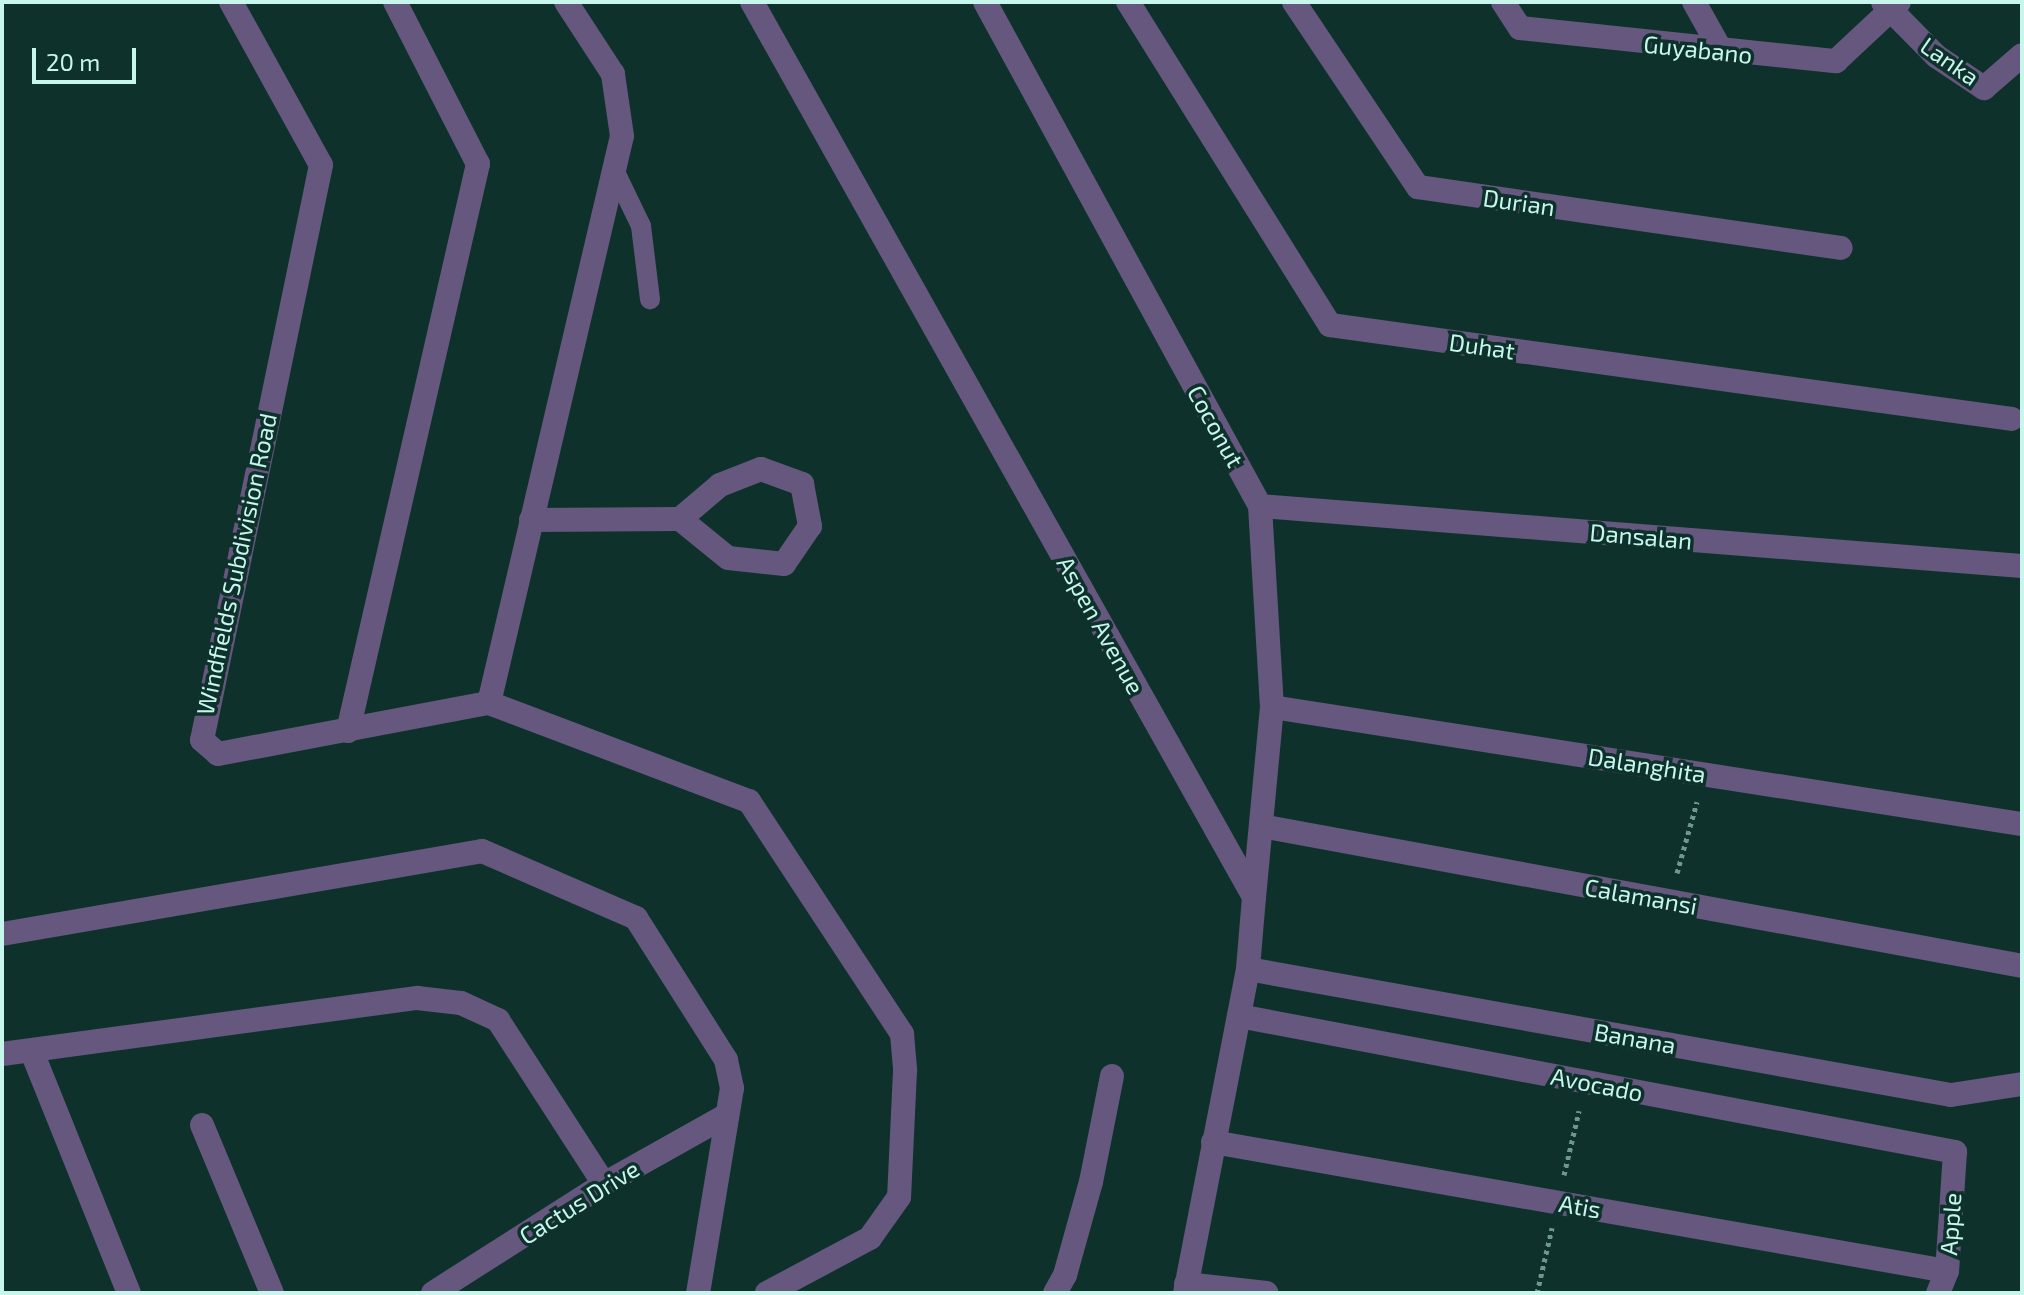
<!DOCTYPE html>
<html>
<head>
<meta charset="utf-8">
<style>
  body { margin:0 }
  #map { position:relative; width:2024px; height:1295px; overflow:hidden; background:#0e312b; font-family:"Exo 2",sans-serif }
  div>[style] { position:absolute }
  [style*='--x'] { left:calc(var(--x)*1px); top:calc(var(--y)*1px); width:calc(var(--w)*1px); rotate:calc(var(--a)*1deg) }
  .path>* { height:5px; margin-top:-2.5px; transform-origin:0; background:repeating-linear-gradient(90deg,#6e988f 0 4px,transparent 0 8px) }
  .lane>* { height:20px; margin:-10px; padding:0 10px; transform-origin:10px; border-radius:10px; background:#65577e }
  .street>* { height:24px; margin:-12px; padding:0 12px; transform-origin:12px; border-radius:12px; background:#65577e }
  span { translate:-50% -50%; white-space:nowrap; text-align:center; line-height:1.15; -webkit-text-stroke:7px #0e312b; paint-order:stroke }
  .street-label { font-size:24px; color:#c6f6ec }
  .frame { position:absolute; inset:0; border:4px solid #c6f6ec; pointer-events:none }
  .scale { position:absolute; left:32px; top:48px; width:104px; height:36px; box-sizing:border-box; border:4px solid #c6f6ec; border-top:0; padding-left:10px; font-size:24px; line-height:28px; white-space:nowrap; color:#c6f6ec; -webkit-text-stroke:6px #0e312b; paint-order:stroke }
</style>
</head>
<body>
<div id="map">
  <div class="path">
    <i style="--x:1677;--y:873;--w:74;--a:-74.3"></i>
    <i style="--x:1564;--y:1175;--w:66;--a:-76.8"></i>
    <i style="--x:1537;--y:1293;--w:67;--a:-77"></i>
  </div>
  <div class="lane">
    <i style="--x:616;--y:174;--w:58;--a:64.3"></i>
    <i style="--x:641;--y:226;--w:74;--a:83"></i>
  </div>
  <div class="street">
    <i style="--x:231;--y:2;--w:186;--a:61.1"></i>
    <i style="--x:321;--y:165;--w:587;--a:101.69"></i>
    <i style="--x:202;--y:740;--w:21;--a:41"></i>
    <i style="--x:218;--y:754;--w:276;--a:-10.7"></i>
    <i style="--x:489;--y:703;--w:278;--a:20.7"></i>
    <i style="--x:749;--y:801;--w:279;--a:56.7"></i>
    <i style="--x:902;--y:1034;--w:37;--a:85"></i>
    <i style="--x:905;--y:1071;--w:126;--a:92.7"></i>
    <i style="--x:899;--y:1197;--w:50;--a:125.3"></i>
    <i style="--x:870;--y:1238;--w:117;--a:151.9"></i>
    <i style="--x:752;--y:2;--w:1026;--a:60.71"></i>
    <i style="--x:1254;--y:897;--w:72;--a:94.8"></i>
    <i style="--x:1248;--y:969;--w:330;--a:101"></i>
    <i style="--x:985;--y:2;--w:574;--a:61.38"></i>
    <i style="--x:1260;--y:506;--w:201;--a:86.6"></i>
    <i style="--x:1272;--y:707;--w:191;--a:95.4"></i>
    <i style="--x:1128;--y:2;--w:381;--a:58"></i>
    <i style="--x:1330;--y:325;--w:688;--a:7.85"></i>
    <i style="--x:1294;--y:2;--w:223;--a:56.2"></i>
    <i style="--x:1418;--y:187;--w:427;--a:8.2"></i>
    <i style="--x:1503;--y:2;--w:31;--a:57"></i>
    <i style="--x:1520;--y:28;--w:318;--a:6"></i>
    <i style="--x:1836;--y:61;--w:86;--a:-43.1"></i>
    <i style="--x:1694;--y:2;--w:57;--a:60.8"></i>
    <i style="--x:1883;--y:2;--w:76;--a:45.5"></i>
    <i style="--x:1936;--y:56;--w:58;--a:33.7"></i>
    <i style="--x:1984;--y:88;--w:50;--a:-41"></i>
    <i style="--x:1260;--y:506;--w:764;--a:4.5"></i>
    <i style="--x:531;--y:520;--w:149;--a:-0.4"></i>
    <i style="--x:680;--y:519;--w:52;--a:-40.4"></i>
    <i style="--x:720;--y:485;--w:44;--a:-21.3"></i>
    <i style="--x:761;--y:469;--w:44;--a:20.1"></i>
    <i style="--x:802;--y:484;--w:43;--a:79.2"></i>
    <i style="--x:810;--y:526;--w:46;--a:124.4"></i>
    <i style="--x:784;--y:564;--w:56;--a:-173.9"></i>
    <i style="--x:728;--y:558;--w:62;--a:-140.9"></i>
    <i style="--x:489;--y:703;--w:582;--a:-76.8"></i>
    <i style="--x:622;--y:136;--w:63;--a:-98.3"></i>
    <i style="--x:613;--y:74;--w:86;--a:-123.1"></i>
    <i style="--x:1272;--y:707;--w:759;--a:8.87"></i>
    <i style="--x:348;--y:731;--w:582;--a:-77.09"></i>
    <i style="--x:478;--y:164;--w:182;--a:-117.1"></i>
    <i style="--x:1261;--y:826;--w:774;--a:10.42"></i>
    <i style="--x:2;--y:934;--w:487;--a:-9.8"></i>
    <i style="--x:482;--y:851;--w:168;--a:23.5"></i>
    <i style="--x:636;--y:918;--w:168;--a:57.6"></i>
    <i style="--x:726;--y:1060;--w:29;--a:78"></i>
    <i style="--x:732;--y:1088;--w:208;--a:99.4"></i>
    <i style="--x:1248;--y:969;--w:714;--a:10.16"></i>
    <i style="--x:1951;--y:1095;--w:72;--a:-8.8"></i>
    <i style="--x:1239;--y:1016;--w:729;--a:10.75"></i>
    <i style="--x:1955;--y:1152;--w:119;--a:93.8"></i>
    <i style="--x:1947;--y:1271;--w:24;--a:112"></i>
    <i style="--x:32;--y:1052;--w:260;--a:68.1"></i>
    <i style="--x:2;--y:1054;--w:419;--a:-7.7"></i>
    <i style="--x:417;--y:998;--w:44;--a:6.5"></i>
    <i style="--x:461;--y:1003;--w:41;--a:24.7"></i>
    <i style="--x:498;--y:1020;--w:195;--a:57.1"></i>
    <i style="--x:202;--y:1125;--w:182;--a:67.4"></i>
    <i style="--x:1213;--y:1142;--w:745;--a:9.97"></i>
    <i style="--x:1186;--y:1284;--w:81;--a:6.3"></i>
    <i style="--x:433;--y:1293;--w:203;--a:-32.5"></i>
    <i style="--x:604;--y:1184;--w:141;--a:-29.3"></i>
    <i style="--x:1055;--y:1293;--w:21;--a:-61"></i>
    <i style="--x:1065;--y:1275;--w:97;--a:-74.4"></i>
    <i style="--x:1091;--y:1182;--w:108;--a:-78.8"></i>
  </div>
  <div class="street-label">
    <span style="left:1698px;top:49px;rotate:6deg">Guyabano</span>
    <span style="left:1950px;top:61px;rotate:35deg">Lanka</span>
    <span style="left:1519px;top:202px;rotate:8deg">Durian</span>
    <span style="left:1482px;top:346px;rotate:8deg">Duhat</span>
    <span style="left:1216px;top:426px;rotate:61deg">Coconut</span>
    <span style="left:1641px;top:536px;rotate:5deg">Dansalan</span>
    <span style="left:236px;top:564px;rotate:-78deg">Windfields Subdivision Road</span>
    <span style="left:1101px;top:625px;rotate:61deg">Aspen Avenue</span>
    <span style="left:1647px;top:765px;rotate:9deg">Dalanghita</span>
    <span style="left:1641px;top:896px;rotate:10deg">Calamansi</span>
    <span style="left:1635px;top:1038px;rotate:10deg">Banana</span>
    <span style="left:1597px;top:1084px;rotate:11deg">Avocado</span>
    <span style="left:579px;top:1202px;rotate:-32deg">Cactus Drive</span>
    <span style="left:1580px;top:1206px;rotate:10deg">Atis</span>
    <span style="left:1950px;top:1224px;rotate:-86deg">Apple</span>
  </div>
  <div class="frame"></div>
  <div class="scale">20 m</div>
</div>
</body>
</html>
